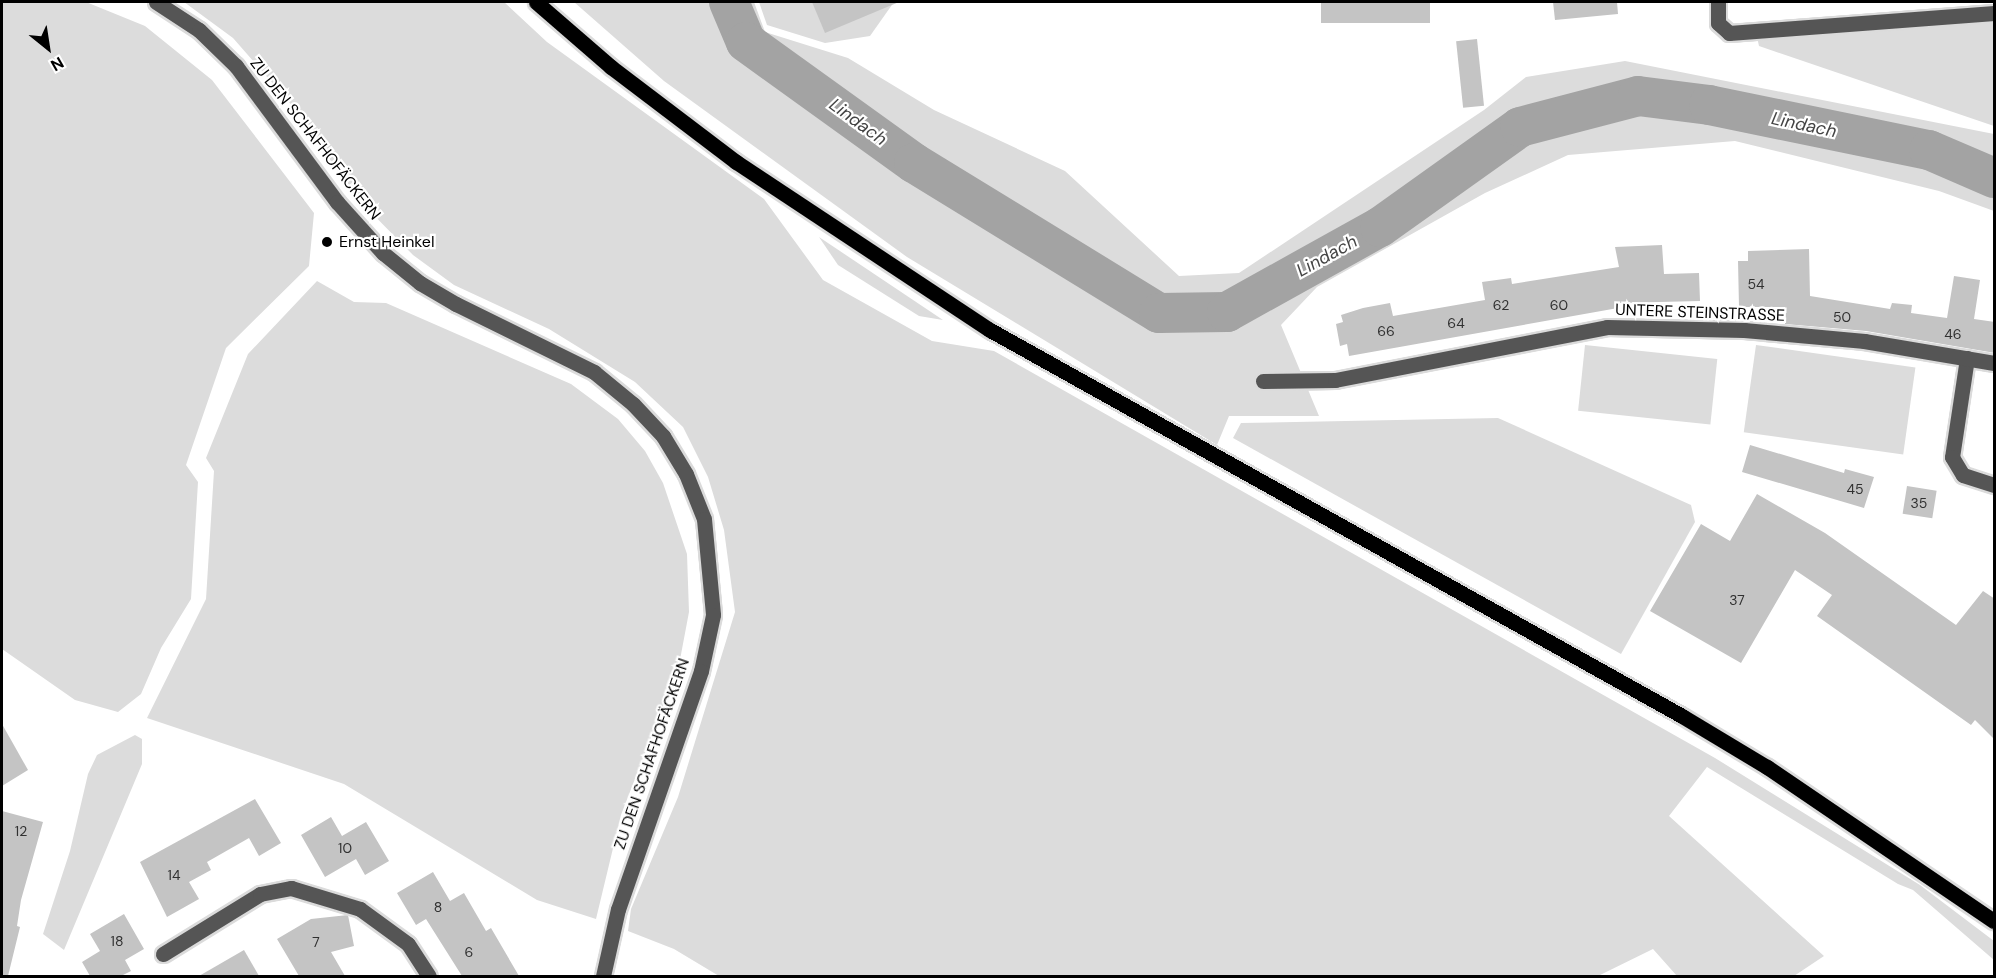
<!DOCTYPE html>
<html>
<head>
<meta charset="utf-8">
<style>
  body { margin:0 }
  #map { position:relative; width:1996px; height:978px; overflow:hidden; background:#fff; font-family:"DM Sans",sans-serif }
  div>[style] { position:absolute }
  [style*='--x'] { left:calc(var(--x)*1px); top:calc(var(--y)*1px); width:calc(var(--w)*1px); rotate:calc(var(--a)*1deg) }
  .green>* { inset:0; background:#dcdcdc; transform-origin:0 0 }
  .river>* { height:40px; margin:-20px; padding:0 20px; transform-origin:20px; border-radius:20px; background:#a3a3a3 }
  .building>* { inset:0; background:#c4c4c4; transform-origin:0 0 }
  .roads { filter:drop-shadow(2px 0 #dbdbdb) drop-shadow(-2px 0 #dbdbdb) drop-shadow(0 2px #dbdbdb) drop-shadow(0 -2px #dbdbdb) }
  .minor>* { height:15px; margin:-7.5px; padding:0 7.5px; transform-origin:7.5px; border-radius:7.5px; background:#555 }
  .major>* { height:15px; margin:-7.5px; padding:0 7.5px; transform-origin:7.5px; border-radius:7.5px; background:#000 }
  .dots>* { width:16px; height:16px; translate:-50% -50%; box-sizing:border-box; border:3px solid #fff; border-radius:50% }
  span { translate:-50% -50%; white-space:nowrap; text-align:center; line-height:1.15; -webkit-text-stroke:4.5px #fff; paint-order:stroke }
  .number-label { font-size:14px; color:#313131 }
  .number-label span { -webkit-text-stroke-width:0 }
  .street-label { font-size:16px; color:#000 }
  .poi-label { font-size:16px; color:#000 }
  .left { translate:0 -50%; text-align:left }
  .water-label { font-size:18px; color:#444; font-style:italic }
  .frame { position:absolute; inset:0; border:3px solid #000; pointer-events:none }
  .north { position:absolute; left:18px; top:18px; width:60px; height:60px; -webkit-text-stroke:4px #fff; paint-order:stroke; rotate:150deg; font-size:16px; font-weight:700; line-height:24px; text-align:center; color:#000 }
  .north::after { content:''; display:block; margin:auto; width:21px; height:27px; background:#000; clip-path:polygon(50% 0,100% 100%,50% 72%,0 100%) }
</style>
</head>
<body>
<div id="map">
  <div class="green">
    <i style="clip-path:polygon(2px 2px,86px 2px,145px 26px,212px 80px,314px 213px,309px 266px,226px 348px,186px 465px,198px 482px,191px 599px,161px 648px,141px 694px,118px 712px,75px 700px,2px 649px)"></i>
    <i style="clip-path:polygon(184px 2px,504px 2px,547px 42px,764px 199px,823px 280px,932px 341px,994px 351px,1715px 758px,1920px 885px,1994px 941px,1994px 960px,1913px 890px,1898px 884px,1707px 767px,1669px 816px,1824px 956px,1794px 976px,1677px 976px,1653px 949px,1598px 976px,719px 976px,674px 949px,628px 931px,631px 909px,678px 797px,735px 612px,724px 530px,708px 477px,683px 427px,635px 382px,549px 329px,454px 285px,413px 255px,352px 193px,302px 117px,233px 38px)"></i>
    <i style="clip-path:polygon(574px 2px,754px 2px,765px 32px,848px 58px,934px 110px,1065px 171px,1179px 276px,1239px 273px,1484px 110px,1526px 77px,1625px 61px,1994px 134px,1994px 211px,1939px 191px,1735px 141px,1568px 155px,1485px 193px,1317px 287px,1281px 325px,1319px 416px,1229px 416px,1217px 445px,907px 257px,664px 81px)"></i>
    <i style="clip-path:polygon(759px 2px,894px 2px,870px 36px,825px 43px,767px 25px)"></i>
    <i style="clip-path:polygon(1994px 17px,1994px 126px,1759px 46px,1757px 37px)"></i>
    <i style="clip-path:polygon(819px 237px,943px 320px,919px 316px,838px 265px)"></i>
    <i style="clip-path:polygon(317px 281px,354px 302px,386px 303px,571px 384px,618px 419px,645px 451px,663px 483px,687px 554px,689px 612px,679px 665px,621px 815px,596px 919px,537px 900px,344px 784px,147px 718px,206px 599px,214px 471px,206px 458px,248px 354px)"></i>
    <i style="left:1585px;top:345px;width:133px;height:66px;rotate:6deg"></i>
    <i style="left:1756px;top:345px;width:161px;height:88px;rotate:8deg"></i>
    <i style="clip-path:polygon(1498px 418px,1691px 505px,1695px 522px,1621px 654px,1233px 438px,1241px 423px)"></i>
    <i style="clip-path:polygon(135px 735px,142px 739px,142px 764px,64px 950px,43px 934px,70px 851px,88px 774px,97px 755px)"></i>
  </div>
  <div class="river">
    <i style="--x:729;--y:2;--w:43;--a:67"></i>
    <i style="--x:746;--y:42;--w:207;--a:35.8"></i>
    <i style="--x:914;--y:163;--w:287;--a:31.5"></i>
    <i style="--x:1159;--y:313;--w:68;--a:-0.8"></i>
    <i style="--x:1227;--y:312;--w:175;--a:-29.1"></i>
    <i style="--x:1380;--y:227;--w:172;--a:-35.5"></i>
    <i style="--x:1520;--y:127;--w:122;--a:-14.7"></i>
    <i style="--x:1638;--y:96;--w:72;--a:7.2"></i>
    <i style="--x:1709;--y:105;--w:225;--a:11.6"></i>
    <i style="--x:1929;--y:150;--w:71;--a:23.3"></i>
  </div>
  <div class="building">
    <i style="clip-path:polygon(812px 2px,899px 2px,825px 33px)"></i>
    <i style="left:1430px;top:2px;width:21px;height:109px;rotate:90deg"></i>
    <i style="clip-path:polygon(1553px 2px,1617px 2px,1618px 14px,1555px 20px)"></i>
    <i style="left:1477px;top:39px;width:67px;height:21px;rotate:84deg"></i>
    <i style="clip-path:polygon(1662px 245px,1664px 274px,1699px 273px,1700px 301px,1618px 303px,1618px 308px,1349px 356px,1347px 344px,1340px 346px,1336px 324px,1343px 322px,1341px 315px,1363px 308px,1390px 303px,1393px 316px,1485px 300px,1482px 282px,1511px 278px,1512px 284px,1619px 267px,1615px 247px)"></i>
    <i style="clip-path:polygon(1809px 249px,1810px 296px,1890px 309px,1892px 303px,1912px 305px,1911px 313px,1947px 318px,1954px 276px,1980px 280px,1974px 319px,1995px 322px,1995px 353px,1866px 331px,1785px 324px,1785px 307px,1739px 307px,1738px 261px,1748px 261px,1748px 251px)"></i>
    <i style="clip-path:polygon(1750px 445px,1844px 473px,1845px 469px,1874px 477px,1864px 508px,1742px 472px)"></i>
    <i style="left:1907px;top:486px;width:30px;height:28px;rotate:9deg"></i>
    <i style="clip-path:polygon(1757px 494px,1825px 533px,1956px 625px,1983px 591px,1995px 599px,1995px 740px,1975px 720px,1971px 725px,1817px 616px,1832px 595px,1795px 570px,1741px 663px,1650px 611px,1701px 524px,1730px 541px)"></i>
    <i style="clip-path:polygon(2px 724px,28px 770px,2px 786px)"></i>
    <i style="clip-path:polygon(255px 799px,281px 843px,259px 856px,249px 838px,207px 862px,211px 870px,189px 882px,199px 899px,167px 917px,140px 862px)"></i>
    <i style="clip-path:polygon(2px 811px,43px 822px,21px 900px,17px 926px,20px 927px,8px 976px,2px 976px)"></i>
    <i style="clip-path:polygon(331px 817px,342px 836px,366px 822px,389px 861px,365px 875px,356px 859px,325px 877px,301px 835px)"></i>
    <i style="clip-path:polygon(433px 872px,450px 901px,464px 893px,486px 931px,491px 928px,519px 976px,462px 976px,426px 919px,416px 925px,397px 893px)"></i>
    <i style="clip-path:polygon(124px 914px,144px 949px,125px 960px,131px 971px,121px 976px,90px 976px,82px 962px,100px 951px,90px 934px)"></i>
    <i style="clip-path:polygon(348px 915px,354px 946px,331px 952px,345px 976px,299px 976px,277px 939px,311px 919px)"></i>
    <i style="clip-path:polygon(244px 950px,259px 976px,199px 976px)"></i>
  </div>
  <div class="roads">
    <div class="minor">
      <i style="--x:156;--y:2;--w:51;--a:33.1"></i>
      <i style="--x:199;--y:30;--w:52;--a:44.2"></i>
      <i style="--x:236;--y:66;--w:169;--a:53.4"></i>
      <i style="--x:337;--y:202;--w:69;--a:48"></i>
      <i style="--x:383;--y:253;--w:48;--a:39"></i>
      <i style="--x:420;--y:283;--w:42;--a:30.3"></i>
      <i style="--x:456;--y:304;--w:154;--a:26.2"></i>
      <i style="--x:594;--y:372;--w:50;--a:39.4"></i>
      <i style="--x:633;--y:404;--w:44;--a:46.8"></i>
      <i style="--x:663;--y:436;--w:44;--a:58.8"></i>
      <i style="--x:686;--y:474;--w:48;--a:68.2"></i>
      <i style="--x:704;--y:519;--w:96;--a:84.6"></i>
      <i style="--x:713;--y:615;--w:57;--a:102.1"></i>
      <i style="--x:701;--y:671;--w:252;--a:109.2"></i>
      <i style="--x:618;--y:909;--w:69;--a:102.6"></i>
      <i style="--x:1718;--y:2;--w:21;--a:90"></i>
      <i style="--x:1718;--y:23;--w:15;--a:42"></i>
      <i style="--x:1729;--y:33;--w:266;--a:-4.3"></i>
      <i style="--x:1967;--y:358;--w:100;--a:98.6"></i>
      <i style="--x:1952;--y:457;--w:21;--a:59"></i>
      <i style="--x:1963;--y:475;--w:33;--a:18"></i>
      <i style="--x:1263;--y:381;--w:72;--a:-0.8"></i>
      <i style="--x:1335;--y:380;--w:277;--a:-11"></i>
      <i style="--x:1607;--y:327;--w:137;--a:1.3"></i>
      <i style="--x:1744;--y:330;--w:121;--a:5.2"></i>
      <i style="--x:1864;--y:341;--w:132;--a:9.6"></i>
      <i style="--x:163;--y:954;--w:114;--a:-31.7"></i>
      <i style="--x:260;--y:894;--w:32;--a:-11"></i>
      <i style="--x:291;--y:888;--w:72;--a:16.9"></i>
      <i style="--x:360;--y:909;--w:59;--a:36.1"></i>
      <i style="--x:408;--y:944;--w:38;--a:57"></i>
    </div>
    <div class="major">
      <i style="--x:536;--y:2;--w:99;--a:40.9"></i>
      <i style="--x:611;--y:67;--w:157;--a:37.2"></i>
      <i style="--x:736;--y:162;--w:305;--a:33.5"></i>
      <i style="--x:990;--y:330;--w:792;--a:29.15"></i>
      <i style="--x:1682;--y:716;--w:99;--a:31"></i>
      <i style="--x:1767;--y:767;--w:274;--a:34.2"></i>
    </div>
  </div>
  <div class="dots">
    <i style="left:327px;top:242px;background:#000"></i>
  </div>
  <div class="number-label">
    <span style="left:1756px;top:284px">54</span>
    <span style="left:1501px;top:305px">62</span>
    <span style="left:1559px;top:305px">60</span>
    <span style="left:1842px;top:317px">50</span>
    <span style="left:1456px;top:323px">64</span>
    <span style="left:1386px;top:331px">66</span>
    <span style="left:1953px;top:334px">46</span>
    <span style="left:1855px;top:489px">45</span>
    <span style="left:1919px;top:503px">35</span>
    <span style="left:1737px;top:600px">37</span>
    <span style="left:21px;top:831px">12</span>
    <span style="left:345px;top:848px">10</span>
    <span style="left:174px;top:875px">14</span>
    <span style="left:438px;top:907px">8</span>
    <span style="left:117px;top:941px">18</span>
    <span style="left:316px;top:942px">7</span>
    <span style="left:469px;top:952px">6</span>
  </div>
  <div class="street-label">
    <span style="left:315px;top:139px;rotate:52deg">ZU DEN SCHAFHOFÄCKERN</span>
    <span style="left:1700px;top:313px;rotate:2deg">UNTERE STEINSTRASSE</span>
    <span style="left:652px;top:754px;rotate:-71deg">ZU DEN SCHAFHOFÄCKERN</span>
  </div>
  <div class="poi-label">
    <span class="left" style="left:339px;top:242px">Ernst Heinkel</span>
  </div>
  <div class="water-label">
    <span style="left:858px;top:122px;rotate:36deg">Lindach</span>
    <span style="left:1804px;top:125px;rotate:12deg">Lindach</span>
    <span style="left:1327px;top:256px;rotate:-29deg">Lindach</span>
  </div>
  <div class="frame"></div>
  <div class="north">N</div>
</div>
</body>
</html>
